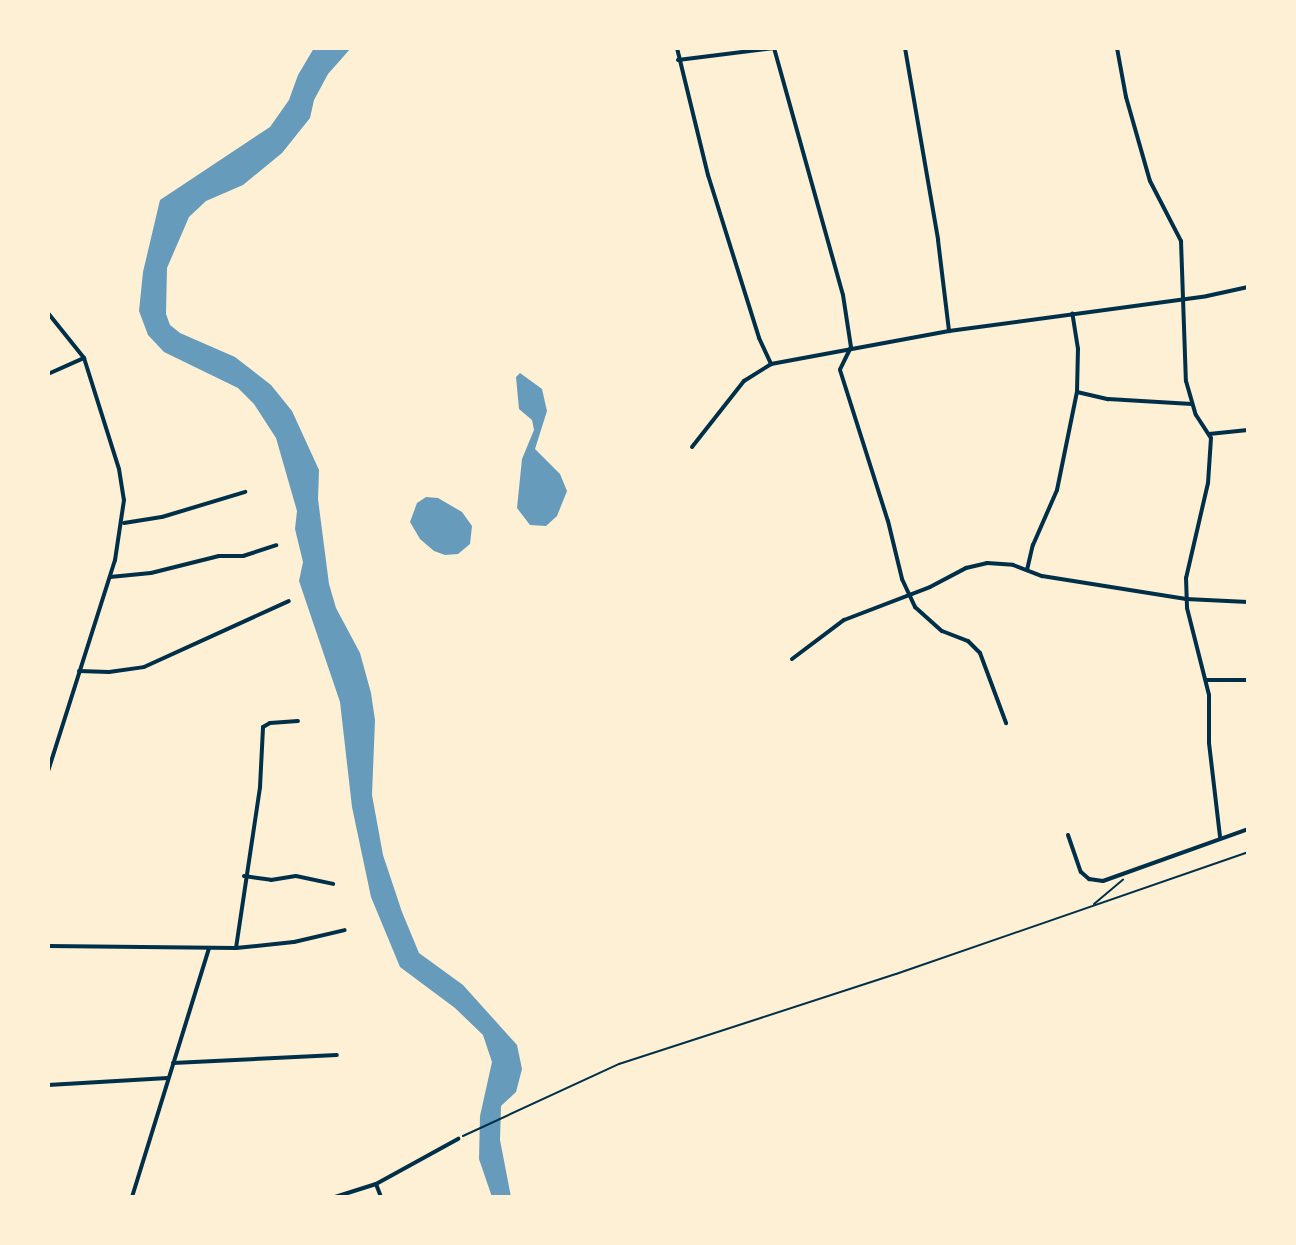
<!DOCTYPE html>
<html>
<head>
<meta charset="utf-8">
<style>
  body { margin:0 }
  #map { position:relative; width:1296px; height:1245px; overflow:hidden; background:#fdf0d5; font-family:"DM Sans",sans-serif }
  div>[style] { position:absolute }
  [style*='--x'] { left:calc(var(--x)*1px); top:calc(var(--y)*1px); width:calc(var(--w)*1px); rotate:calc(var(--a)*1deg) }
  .water>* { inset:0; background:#669bbc }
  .path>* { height:2px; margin:-1px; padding:0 1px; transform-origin:1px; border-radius:1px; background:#003049 }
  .minor>* { height:4px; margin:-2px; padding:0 2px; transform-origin:2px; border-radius:2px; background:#003049 }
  span { translate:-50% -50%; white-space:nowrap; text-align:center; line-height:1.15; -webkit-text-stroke:6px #fdf0d5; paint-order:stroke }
  .frame { position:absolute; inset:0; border:50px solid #fdf0d5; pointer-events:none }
</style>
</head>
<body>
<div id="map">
  <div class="water">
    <i style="clip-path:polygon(314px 48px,351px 48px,328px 74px,314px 100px,310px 118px,282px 153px,243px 185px,206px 201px,189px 217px,167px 268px,166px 314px,170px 325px,180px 333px,235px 357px,271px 385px,292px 411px,319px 470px,318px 499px,329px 584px,336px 608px,360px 653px,371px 693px,375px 720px,372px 795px,383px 855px,402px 912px,419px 953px,463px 985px,517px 1045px,522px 1069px,516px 1092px,501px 1106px,500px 1140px,511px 1197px,492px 1197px,479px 1159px,480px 1116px,492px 1062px,483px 1035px,455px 1008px,400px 967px,371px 897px,352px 807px,340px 702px,299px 581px,303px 562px,295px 529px,297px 511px,276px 438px,254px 404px,238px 388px,164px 352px,148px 335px,139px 311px,143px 272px,160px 200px,270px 127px,289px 100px,298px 75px)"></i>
    <i style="clip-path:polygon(520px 373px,542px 389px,547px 411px,535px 449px,560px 474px,567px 491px,557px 516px,546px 526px,530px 525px,517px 508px,522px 459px,534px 430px,532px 420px,519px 409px,516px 377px)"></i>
    <i style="clip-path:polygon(438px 498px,462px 512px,472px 526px,470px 544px,458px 554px,445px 555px,434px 551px,420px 539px,410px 522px,417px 503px,426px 497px)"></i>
  </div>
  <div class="path">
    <i style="--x:1094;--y:904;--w:38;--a:-40"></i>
    <i style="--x:463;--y:1136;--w:172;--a:-24.8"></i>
    <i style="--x:619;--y:1064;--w:291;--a:-18"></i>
    <i style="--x:896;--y:974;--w:373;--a:-19.1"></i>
  </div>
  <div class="minor">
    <i style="--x:677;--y:48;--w:131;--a:76.3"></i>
    <i style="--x:708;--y:175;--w:171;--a:72.6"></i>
    <i style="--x:759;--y:338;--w:29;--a:65"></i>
    <i style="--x:774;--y:48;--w:256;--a:74.4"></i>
    <i style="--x:843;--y:295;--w:53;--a:81.3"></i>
    <i style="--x:851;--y:347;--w:25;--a:116"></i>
    <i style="--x:840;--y:370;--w:158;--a:72.4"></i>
    <i style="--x:888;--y:521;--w:60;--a:76.4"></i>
    <i style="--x:902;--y:579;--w:31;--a:65"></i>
    <i style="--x:915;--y:607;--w:36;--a:42"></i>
    <i style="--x:942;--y:631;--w:28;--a:21"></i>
    <i style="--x:968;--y:641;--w:17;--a:45"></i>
    <i style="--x:980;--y:653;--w:75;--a:69.6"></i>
    <i style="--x:905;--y:48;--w:195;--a:80.2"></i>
    <i style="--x:938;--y:240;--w:92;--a:83.1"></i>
    <i style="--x:1117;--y:48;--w:50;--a:79.6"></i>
    <i style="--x:1126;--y:97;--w:87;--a:74.1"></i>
    <i style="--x:1150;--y:181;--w:68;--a:62.7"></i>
    <i style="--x:1181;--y:241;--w:140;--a:88"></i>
    <i style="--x:1186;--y:381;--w:35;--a:74"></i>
    <i style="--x:1196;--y:415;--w:27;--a:57"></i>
    <i style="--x:1211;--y:438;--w:45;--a:93.8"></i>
    <i style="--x:1208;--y:483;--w:98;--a:103"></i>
    <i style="--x:1186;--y:578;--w:30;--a:88"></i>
    <i style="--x:1187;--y:608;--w:90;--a:75.8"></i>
    <i style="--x:1209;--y:695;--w:48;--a:90"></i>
    <i style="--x:1209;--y:743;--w:95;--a:83.3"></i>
    <i style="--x:678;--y:60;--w:97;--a:-7.1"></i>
    <i style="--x:48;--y:313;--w:58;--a:51.3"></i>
    <i style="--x:84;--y:358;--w:116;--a:72.5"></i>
    <i style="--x:119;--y:469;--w:31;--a:81"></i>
    <i style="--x:124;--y:500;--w:61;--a:98.5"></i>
    <i style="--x:115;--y:560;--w:221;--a:107.6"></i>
    <i style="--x:48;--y:374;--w:39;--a:-24"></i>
    <i style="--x:1077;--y:392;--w:32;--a:13"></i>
    <i style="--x:1108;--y:399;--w:84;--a:3.4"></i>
    <i style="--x:1209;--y:434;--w:39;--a:-6"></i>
    <i style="--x:692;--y:447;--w:84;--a:-51.8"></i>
    <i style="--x:744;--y:381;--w:32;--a:-32"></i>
    <i style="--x:771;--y:364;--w:181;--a:-10.5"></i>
    <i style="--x:949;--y:331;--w:260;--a:-7.7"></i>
    <i style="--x:1207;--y:296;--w:42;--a:-12.4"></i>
    <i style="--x:124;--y:523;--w:38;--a:-9"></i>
    <i style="--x:162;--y:517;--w:87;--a:-16.8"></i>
    <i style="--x:1027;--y:570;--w:26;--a:-77"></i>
    <i style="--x:1033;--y:545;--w:60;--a:-66.4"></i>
    <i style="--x:1057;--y:490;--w:100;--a:-78.5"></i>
    <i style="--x:1077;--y:392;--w:43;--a:-88.7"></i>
    <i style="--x:1078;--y:349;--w:36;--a:-99"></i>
    <i style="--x:110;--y:577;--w:41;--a:-5.6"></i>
    <i style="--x:151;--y:573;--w:70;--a:-14"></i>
    <i style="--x:219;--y:556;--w:24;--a:0"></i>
    <i style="--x:243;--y:556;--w:35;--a:-18"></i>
    <i style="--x:792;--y:659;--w:65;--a:-36.9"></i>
    <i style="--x:844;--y:620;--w:92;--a:-21"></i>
    <i style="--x:930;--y:587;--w:41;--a:-27.8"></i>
    <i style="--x:966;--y:568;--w:22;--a:-13"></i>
    <i style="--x:987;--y:563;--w:26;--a:4"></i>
    <i style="--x:1013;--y:565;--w:31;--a:21"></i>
    <i style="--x:1042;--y:576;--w:146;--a:9.1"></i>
    <i style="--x:1186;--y:599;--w:62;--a:2.8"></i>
    <i style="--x:79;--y:671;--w:30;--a:2"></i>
    <i style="--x:109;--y:672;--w:35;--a:-8"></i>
    <i style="--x:144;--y:667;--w:159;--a:-24.5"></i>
    <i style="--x:1206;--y:680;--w:42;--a:0"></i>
    <i style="--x:1068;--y:835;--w:39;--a:71"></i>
    <i style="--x:1081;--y:872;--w:11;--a:41"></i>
    <i style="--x:1089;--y:879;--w:14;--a:8"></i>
    <i style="--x:1103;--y:881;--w:154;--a:-19.7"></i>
    <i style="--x:244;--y:876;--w:27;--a:8"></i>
    <i style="--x:271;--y:880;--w:25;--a:-9"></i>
    <i style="--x:296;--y:876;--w:38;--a:12"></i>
    <i style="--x:48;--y:946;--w:188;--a:0.6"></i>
    <i style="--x:236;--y:948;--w:58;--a:-5.9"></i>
    <i style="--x:294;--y:942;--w:52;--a:-13.2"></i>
    <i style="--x:236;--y:948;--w:163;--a:-81.5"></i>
    <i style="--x:260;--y:787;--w:60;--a:-87.1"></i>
    <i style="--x:263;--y:727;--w:8;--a:-30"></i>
    <i style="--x:270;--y:723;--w:28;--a:-4"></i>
    <i style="--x:173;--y:1063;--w:164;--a:-2.8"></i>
    <i style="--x:48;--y:1085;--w:120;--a:-3.3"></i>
    <i style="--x:376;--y:1184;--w:14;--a:69"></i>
    <i style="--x:132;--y:1197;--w:260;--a:-72.8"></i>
    <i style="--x:335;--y:1197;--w:43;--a:-17.6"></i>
    <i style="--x:376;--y:1184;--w:94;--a:-28.8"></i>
  </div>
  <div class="frame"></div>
</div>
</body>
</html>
